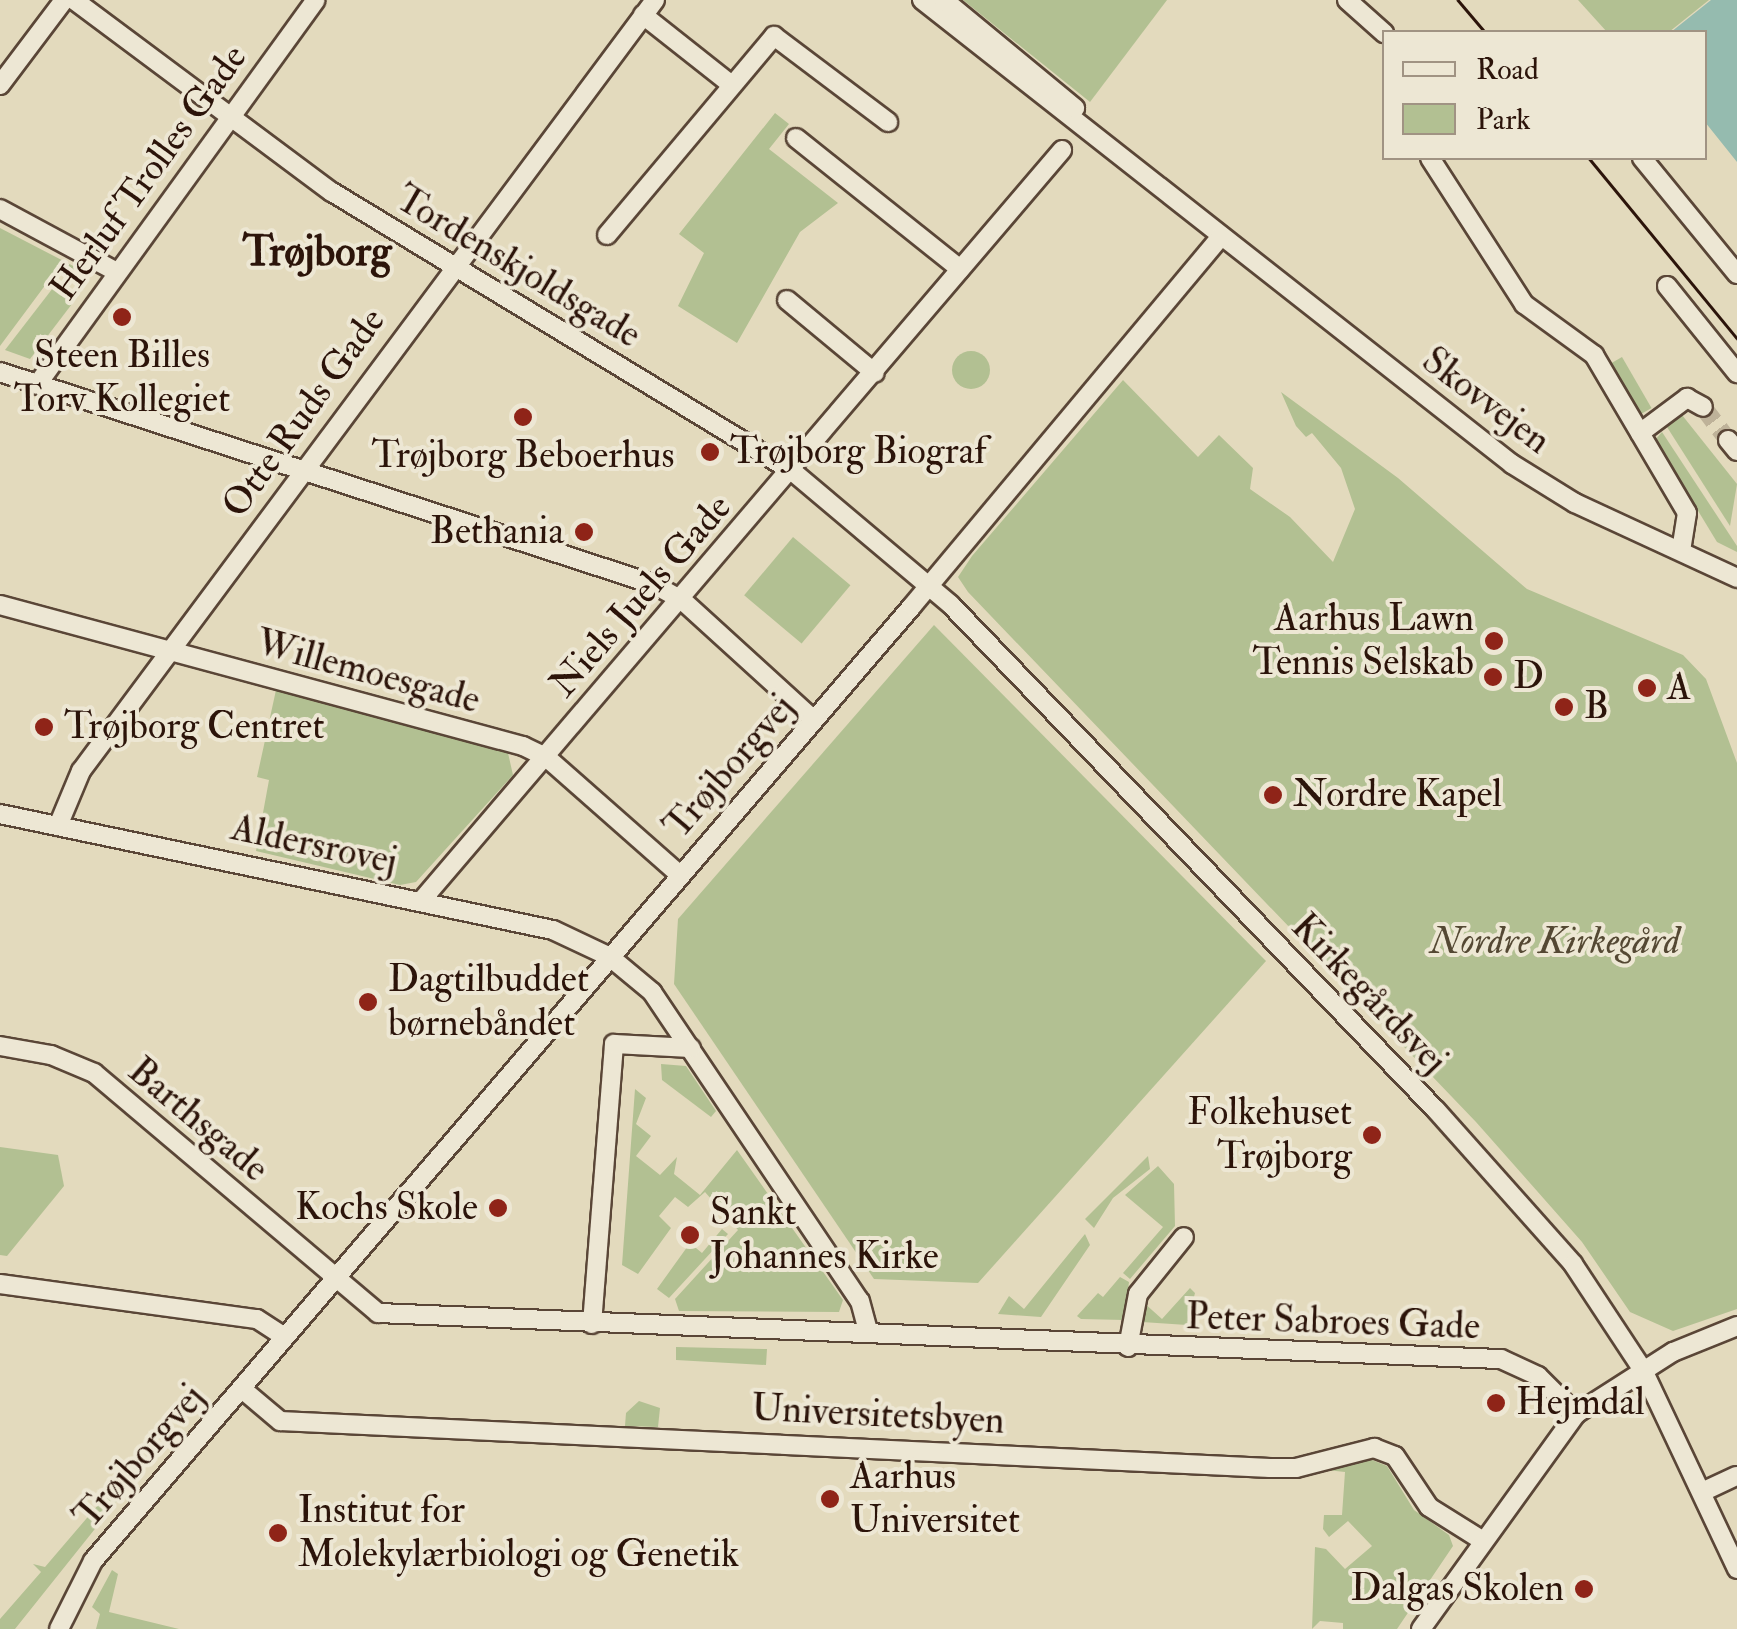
<!DOCTYPE html>
<html>
<head>
<meta charset="utf-8">
<style>
  body { margin:0 }
  #map { position:relative; width:1737px; height:1629px; overflow:hidden; background:#e3dabd; font-family:"IM FELL Double Pica",serif }
  div>[style] { position:absolute }
  [style*='--x'] { left:calc(var(--x)*1px); top:calc(var(--y)*1px); width:calc(var(--w)*1px); rotate:calc(var(--a)*1deg) }
  .green>* { inset:0; background:#b2c092; transform-origin:0 0 }
  .round { border-radius:50% }
  .water>* { inset:0; background:#95bbaf }
  .minor-tunnel>* { height:18px; margin-top:-9px; transform-origin:0; background:repeating-linear-gradient(90deg,#beb299 0 18px,transparent 0 27px) }
  .roads { filter:drop-shadow(2px 0 #5a4637) drop-shadow(-2px 0 #5a4637) drop-shadow(0 2px #5a4637) drop-shadow(0 -2px #5a4637) }
  .minor>* { height:18px; margin:-9px; padding:0 9px; transform-origin:9px; border-radius:9px; background:#ede7d4 }
  .tram>* { height:2.5px; margin:-1.25px; padding:0 1.25px; transform-origin:1.25px; border-radius:1.25px; background:#2c140a }
  .dots>* { width:28px; height:28px; translate:-50% -50%; box-sizing:border-box; border:5px solid #ede7d4; border-radius:50% }
  span { translate:-50% -50%; white-space:nowrap; text-align:center; line-height:1.15; -webkit-text-stroke:8px #ede7d4; paint-order:stroke }
  .street-label { font-size:38px; color:#2c140a }
  .poi-label { font-size:38px; color:#2c140a }
  .left { translate:0 -50%; text-align:left }
  .right { translate:-100% -50%; text-align:right }
  .park-label { font-size:38px; color:#544833; font-style:italic }
  .quarter-label { font-size:42px; color:#2c140a; font-weight:700 }
  .legend { position:absolute; left:1382px; top:30px; width:325px; height:130px; box-sizing:border-box; background:#ede7d4; border:2px solid #a09383; margin:0; padding:12px 18px; list-style:none; font-size:30px; color:#2c140a }
  .legend li { display:flex; align-items:center; gap:20px; height:50px }
  .legend b { width:50px; border:2px solid #a09383 }
</style>
</head>
<body>
<div id="map">
  <div class="green">
    <i style="clip-path:polygon(963px 0,1167px 0,1090px 102px)"></i>
    <i style="clip-path:polygon(1578px 0,1709px 0,1669px 32px,1607px 32px)"></i>
    <i style="clip-path:polygon(775px 113px,789px 124px,769px 149px,838px 203px,800px 232px,737px 343px,678px 306px,704px 253px,679px 234px)"></i>
    <i style="clip-path:polygon(0 228px,79px 269px,75px 276px,58px 268px,0 346px)"></i>
    <i style="clip-path:polygon(56px 284px,78px 296px,30px 359px,5px 350px)"></i>
    <i class="round" style="left:952px;top:351px;width:38px;height:38px"></i>
    <i style="left:1622px;top:357px;width:59px;height:14px;rotate:60deg"></i>
    <i style="clip-path:polygon(1123px 380px,1198px 457px,1219px 435px,1253px 468px,1250px 489px,1290px 517px,1333px 562px,1355px 509px,1341px 468px,1312px 433px,1306px 437px,1296px 426px,1281px 392px,1398px 478px,1527px 589px,1683px 655px,1706px 679px,1737px 763px,1737px 1309px,1673px 1331px,1630px 1312px,1582px 1242px,1476px 1122px,968px 592px,958px 577px,972px 556px)"></i>
    <i style="clip-path:polygon(1682px 415px,1737px 484px,1730px 526px,1667px 427px)"></i>
    <i style="clip-path:polygon(1662px 432px,1737px 546px,1737px 552px,1717px 542px,1655px 440px)"></i>
    <i style="left:793px;top:537px;width:75px;height:76px;rotate:40deg"></i>
    <i style="clip-path:polygon(934px 625px,1266px 961px,978px 1283px,874px 1279px,674px 984px,678px 919px)"></i>
    <i style="clip-path:polygon(276px 690px,508px 753px,513px 775px,416px 882px,400px 885px,256px 851px,269px 780px,257px 777px)"></i>
    <i style="clip-path:polygon(661px 1064px,686px 1066px,716px 1111px,711px 1117px,662px 1080px)"></i>
    <i style="clip-path:polygon(635px 1089px,646px 1098px,636px 1124px,651px 1136px,636px 1156px,660px 1175px,677px 1157px,674px 1174px,700px 1195px,737px 1150px,843px 1300px,839px 1312px,679px 1311px,675px 1299px,738px 1230px,705px 1192px,688px 1207px,675px 1197px,659px 1216px,671px 1228px,638px 1274px,622px 1265px)"></i>
    <i style="clip-path:polygon(0 1147px,58px 1155px,64px 1186px,7px 1256px,0 1255px)"></i>
    <i style="clip-path:polygon(1148px 1156px,1150px 1169px,1113px 1198px,1094px 1228px,1085px 1219px)"></i>
    <i style="clip-path:polygon(1158px 1166px,1174px 1184px,1175px 1226px,1130px 1279px,1123px 1273px,1163px 1227px,1125px 1195px)"></i>
    <i style="clip-path:polygon(722px 1229px,728px 1234px,669px 1298px,657px 1289px,690px 1243px,702px 1253px)"></i>
    <i style="clip-path:polygon(1085px 1234px,1090px 1245px,1041px 1317px,998px 1314px,1009px 1296px,1024px 1309px)"></i>
    <i style="clip-path:polygon(1120px 1277px,1129px 1282px,1124px 1320px,1081px 1319px,1077px 1316px,1098px 1293px,1103px 1297px)"></i>
    <i style="clip-path:polygon(1190px 1288px,1195px 1293px,1187px 1325px,1142px 1322px,1143px 1302px,1162px 1319px)"></i>
    <i style="clip-path:polygon(676px 1347px,767px 1349px,766px 1365px,676px 1360px)"></i>
    <i style="clip-path:polygon(639px 1401px,660px 1408px,658px 1427px,625px 1426px,626px 1413px)"></i>
    <i style="clip-path:polygon(1367px 1458px,1387px 1466px,1414px 1510px,1449px 1535px,1453px 1546px,1397px 1629px,1343px 1629px,1343px 1623px,1320px 1621px,1312px 1629px,1315px 1547px,1326px 1549px,1345px 1569px,1372px 1546px,1348px 1521px,1329px 1537px,1323px 1529px,1324px 1515px,1342px 1515px,1345px 1472px,1327px 1470px)"></i>
    <i style="clip-path:polygon(97px 1491px,118px 1500px,15px 1629px,0 1629px,0 1619px,41px 1572px,33px 1564px,45px 1567px,104px 1498px)"></i>
    <i style="clip-path:polygon(112px 1570px,118px 1574px,109px 1612px,179px 1629px,96px 1629px,100px 1614px,92px 1607px)"></i>
  </div>
  <div class="water">
    <i style="clip-path:polygon(1711px 0,1737px 0,1737px 162px,1705px 122px,1704px 32px,1671px 32px)"></i>
  </div>
  <div class="minor-tunnel">
    <i style="--x:1703;--y:407;--w:41;--a:52.9"></i>
  </div>
  <div class="roads">
    <div class="minor">
      <i style="--x:74;--y:0;--w:322;--a:36.7"></i>
      <i style="--x:332;--y:192;--w:538;--a:31.24"></i>
      <i style="--x:792;--y:471;--w:207;--a:40.1"></i>
      <i style="--x:950;--y:604;--w:702;--a:46.16"></i>
      <i style="--x:1436;--y:1110;--w:206;--a:48.3"></i>
      <i style="--x:1573;--y:1264;--w:127;--a:56.6"></i>
      <i style="--x:1643;--y:1370;--w:220;--a:64.7"></i>
      <i style="--x:922;--y:0;--w:751;--a:38.18"></i>
      <i style="--x:1512;--y:464;--w:74;--a:31.8"></i>
      <i style="--x:1575;--y:503;--w:179;--a:24.8"></i>
      <i style="--x:944;--y:0;--w:170;--a:39.5"></i>
      <i style="--x:1347;--y:0;--w:50;--a:41.7"></i>
      <i style="--x:643;--y:15;--w:110;--a:38.3"></i>
      <i style="--x:0;--y:85;--w:106;--a:-53"></i>
      <i style="--x:796;--y:138;--w:210;--a:38.6"></i>
      <i style="--x:1430;--y:158;--w:174;--a:57.2"></i>
      <i style="--x:1524;--y:304;--w:87;--a:36.1"></i>
      <i style="--x:1594;--y:355;--w:183;--a:59.5"></i>
      <i style="--x:1687;--y:513;--w:38;--a:99"></i>
      <i style="--x:1642;--y:158;--w:150;--a:50.7"></i>
      <i style="--x:0;--y:209;--w:133;--a:28.3"></i>
      <i style="--x:607;--y:235;--w:260;--a:-50"></i>
      <i style="--x:774;--y:36;--w:143;--a:37"></i>
      <i style="--x:1667;--y:286;--w:112;--a:51.2"></i>
      <i style="--x:787;--y:300;--w:114;--a:39.7"></i>
      <i style="--x:0;--y:372;--w:687;--a:17.99"></i>
      <i style="--x:653;--y:584;--w:33;--a:29"></i>
      <i style="--x:682;--y:600;--w:177;--a:42.3"></i>
      <i style="--x:37;--y:385;--w:475;--a:-54.1"></i>
      <i style="--x:1640;--y:433;--w:59;--a:-36.7"></i>
      <i style="--x:1687;--y:398;--w:18;--a:29"></i>
      <i style="--x:1728;--y:440;--w:14;--a:51"></i>
      <i style="--x:0;--y:605;--w:542;--a:15.09"></i>
      <i style="--x:523;--y:746;--w:25;--a:26"></i>
      <i style="--x:546;--y:757;--w:179;--a:41.4"></i>
      <i style="--x:0;--y:814;--w:565;--a:11.85"></i>
      <i style="--x:553;--y:930;--w:63;--a:25.3"></i>
      <i style="--x:610;--y:957;--w:55;--a:39.8"></i>
      <i style="--x:652;--y:992;--w:372;--a:56.1"></i>
      <i style="--x:860;--y:1301;--w:31;--a:75"></i>
      <i style="--x:58;--y:826;--w:60;--a:-67.3"></i>
      <i style="--x:81;--y:771;--w:961;--a:-53.33"></i>
      <i style="--x:422;--y:900;--w:986;--a:-49.52"></i>
      <i style="--x:0;--y:1046;--w:52;--a:10"></i>
      <i style="--x:51;--y:1055;--w:47;--a:22.7"></i>
      <i style="--x:94;--y:1073;--w:372;--a:40.2"></i>
      <i style="--x:378;--y:1313;--w:1124;--a:2.35"></i>
      <i style="--x:1501;--y:1359;--w:41;--a:24.7"></i>
      <i style="--x:1538;--y:1376;--w:54;--a:45"></i>
      <i style="--x:0;--y:1284;--w:259;--a:7.8"></i>
      <i style="--x:257;--y:1319;--w:33;--a:33"></i>
      <i style="--x:592;--y:1324;--w:281;--a:-85.5"></i>
      <i style="--x:614;--y:1044;--w:77;--a:3"></i>
      <i style="--x:1128;--y:1347;--w:54;--a:-79.3"></i>
      <i style="--x:1138;--y:1294;--w:73;--a:-51.1"></i>
      <i style="--x:242;--y:1389;--w:50;--a:40.1"></i>
      <i style="--x:280;--y:1421;--w:991;--a:2.72"></i>
      <i style="--x:1270;--y:1468;--w:26;--a:0"></i>
      <i style="--x:1296;--y:1468;--w:81;--a:-14.4"></i>
      <i style="--x:1374;--y:1448;--w:22;--a:21"></i>
      <i style="--x:1395;--y:1456;--w:61;--a:56.3"></i>
      <i style="--x:1429;--y:1507;--w:60;--a:32.1"></i>
      <i style="--x:1702;--y:1492;--w:38;--a:-25"></i>
      <i style="--x:59;--y:1629;--w:76;--a:-63.4"></i>
      <i style="--x:93;--y:1561;--w:1258;--a:-49.38"></i>
      <i style="--x:912;--y:606;--w:482;--a:-50.1"></i>
      <i style="--x:1421;--y:1629;--w:265;--a:-54.2"></i>
      <i style="--x:1576;--y:1414;--w:115;--a:-32.6"></i>
      <i style="--x:1673;--y:1352;--w:69;--a:-22.1"></i>
    </div>
  </div>
  <div class="tram">
    <i style="--x:1458;--y:0;--w:42;--a:49.8"></i>
    <i style="--x:1589;--y:158;--w:233;--a:50.6"></i>
  </div>
  <div class="dots">
    <i style="left:122px;top:317px;background:#8f2418"></i>
    <i style="left:523px;top:417px;background:#8f2418"></i>
    <i style="left:710px;top:452px;background:#8f2418"></i>
    <i style="left:584px;top:532px;background:#8f2418"></i>
    <i style="left:1494px;top:641px;background:#8f2418"></i>
    <i style="left:1493px;top:677px;background:#8f2418"></i>
    <i style="left:1647px;top:688px;background:#8f2418"></i>
    <i style="left:1564px;top:707px;background:#8f2418"></i>
    <i style="left:44px;top:727px;background:#8f2418"></i>
    <i style="left:1273px;top:795px;background:#8f2418"></i>
    <i style="left:368px;top:1002px;background:#8f2418"></i>
    <i style="left:1372px;top:1135px;background:#8f2418"></i>
    <i style="left:498px;top:1208px;background:#8f2418"></i>
    <i style="left:690px;top:1235px;background:#8f2418"></i>
    <i style="left:1496px;top:1403px;background:#8f2418"></i>
    <i style="left:830px;top:1499px;background:#8f2418"></i>
    <i style="left:278px;top:1533px;background:#8f2418"></i>
    <i style="left:1584px;top:1589px;background:#8f2418"></i>
  </div>
  <div class="street-label">
    <span style="left:149px;top:173px;rotate:-54deg">Herluf Trolles Gade</span>
    <span style="left:518px;top:267px;rotate:31deg">Tordenskjoldsgade</span>
    <span style="left:1486px;top:401px;rotate:37deg">Skovvejen</span>
    <span style="left:304px;top:413px;rotate:-54deg">Otte Ruds Gade</span>
    <span style="left:641px;top:596px;rotate:-49deg">Niels Juels Gade</span>
    <span style="left:368px;top:672px;rotate:15deg">Willemoesgade</span>
    <span style="left:730px;top:767px;rotate:-49deg">Trøjborgvej</span>
    <span style="left:314px;top:845px;rotate:12deg">Aldersrovej</span>
    <span style="left:1369px;top:994px;rotate:46deg">Kirkegårdsvej</span>
    <span style="left:198px;top:1120px;rotate:40deg">Barthsgade</span>
    <span style="left:1333px;top:1322px;rotate:2deg">Peter Sabroes Gade</span>
    <span style="left:878px;top:1415px;rotate:3deg">Universitetsbyen</span>
    <span style="left:140px;top:1457px;rotate:-49deg">Trøjborgvej</span>
  </div>
  <div class="poi-label">
    <span style="left:122px;top:378px">Steen Billes<br>Torv Kollegiet</span>
    <span class="left" style="left:730px;top:452px">Trøjborg Biograf</span>
    <span style="left:523px;top:456px">Trøjborg Beboerhus</span>
    <span class="right" style="left:564px;top:532px">Bethania</span>
    <span class="right" style="left:1474px;top:641px">Aarhus Lawn<br>Tennis Selskab</span>
    <span class="left" style="left:1513px;top:677px">D</span>
    <span class="left" style="left:1667px;top:688px">A</span>
    <span class="left" style="left:1584px;top:707px">B</span>
    <span class="left" style="left:64px;top:727px">Trøjborg Centret</span>
    <span class="left" style="left:1293px;top:795px">Nordre Kapel</span>
    <span class="left" style="left:388px;top:1002px">Dagtilbuddet<br>børnebåndet</span>
    <span class="right" style="left:1352px;top:1135px">Folkehuset<br>Trøjborg</span>
    <span class="right" style="left:478px;top:1208px">Kochs Skole</span>
    <span class="left" style="left:710px;top:1235px">Sankt<br>Johannes Kirke</span>
    <span class="left" style="left:1516px;top:1403px">Hejmdal</span>
    <span class="left" style="left:850px;top:1499px">Aarhus<br>Universitet</span>
    <span class="left" style="left:298px;top:1533px">Institut for<br>Molekylærbiologi og Genetik</span>
    <span class="right" style="left:1564px;top:1589px">Dalgas Skolen</span>
  </div>
  <div class="park-label">
    <span style="left:1555px;top:942px">Nordre Kirkegård</span>
  </div>
  <div class="quarter-label">
    <span style="left:317px;top:252px">Trøjborg</span>
  </div>
  <ul class="legend">
  <li><b style="height:12px;background:#ede7d4"></b>Road</li>
  <li><b style="height:28px;background:#b2c092"></b>Park</li>
  </ul>
</div>
</body>
</html>
